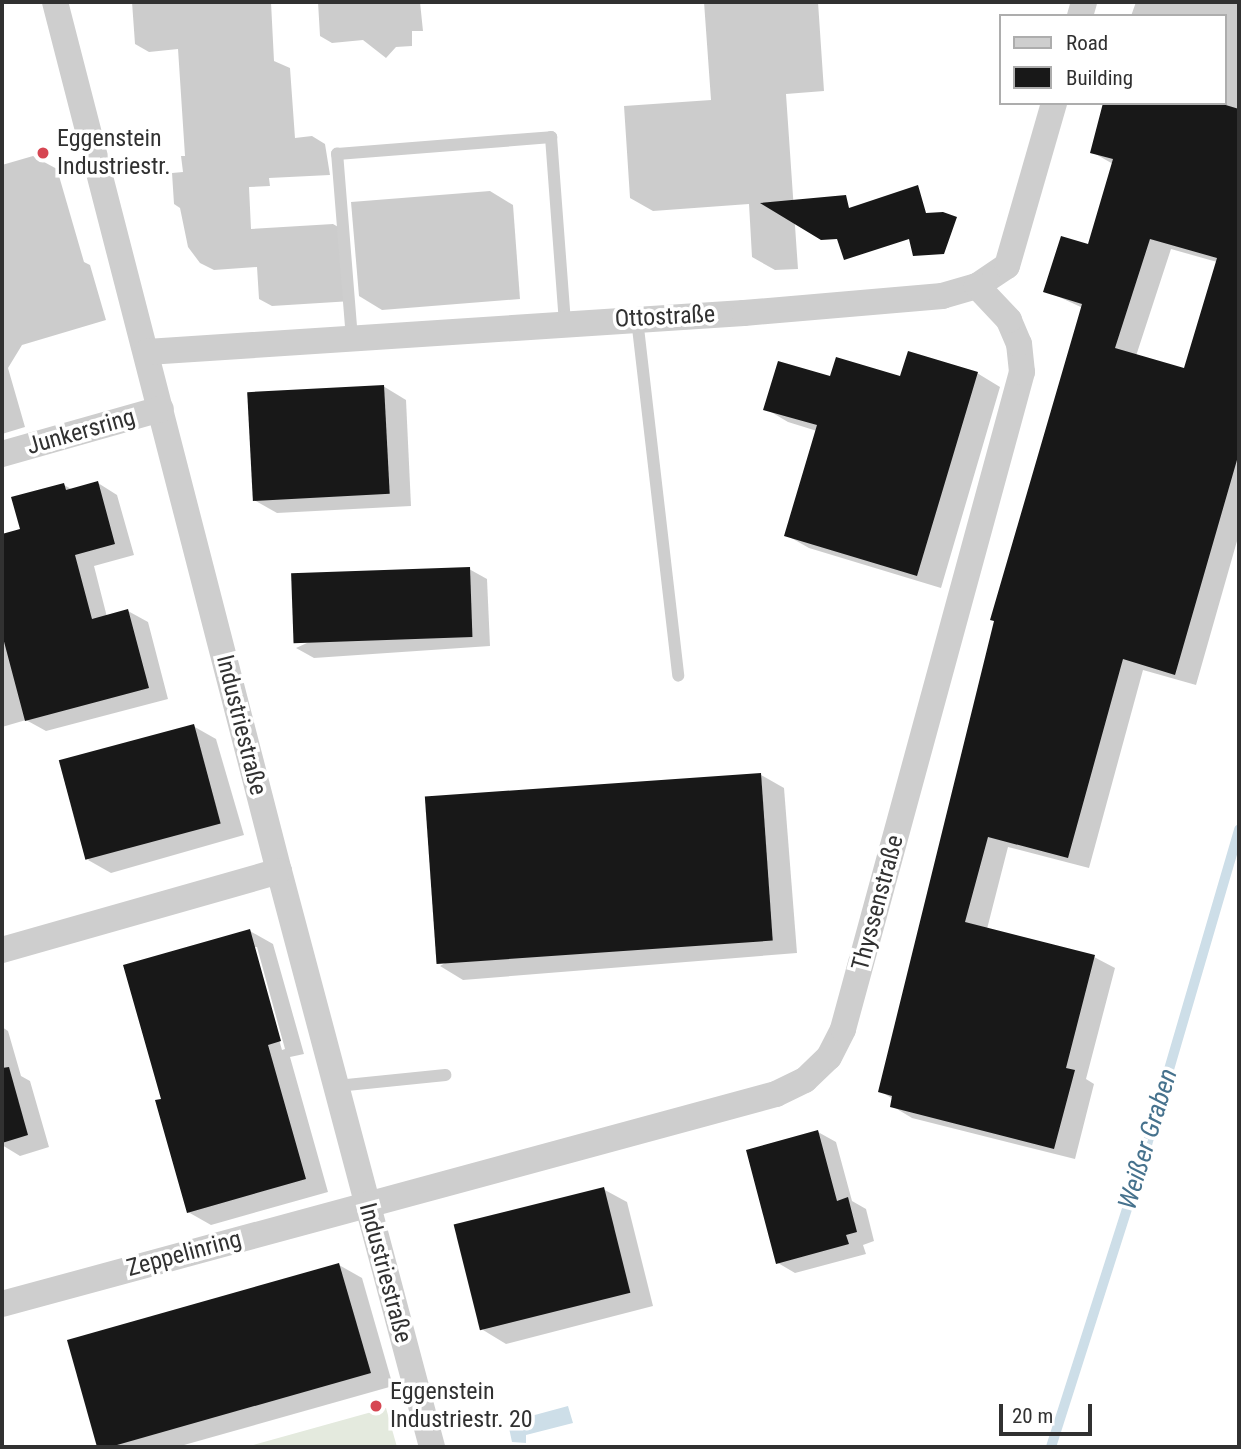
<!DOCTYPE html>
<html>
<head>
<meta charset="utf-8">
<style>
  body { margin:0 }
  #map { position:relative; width:1241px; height:1449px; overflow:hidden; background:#fff; font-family:"Roboto Condensed",sans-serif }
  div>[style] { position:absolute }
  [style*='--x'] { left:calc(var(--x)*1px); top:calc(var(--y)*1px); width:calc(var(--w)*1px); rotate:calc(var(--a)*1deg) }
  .green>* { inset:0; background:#e4eade }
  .water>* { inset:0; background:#cddee8 }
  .shadow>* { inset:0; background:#0003 }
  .stream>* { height:10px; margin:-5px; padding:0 5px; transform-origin:5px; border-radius:5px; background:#cddee8 }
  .building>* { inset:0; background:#181818; transform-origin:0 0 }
  .service>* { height:12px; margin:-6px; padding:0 6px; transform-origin:6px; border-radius:6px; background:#cecece }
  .minor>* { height:26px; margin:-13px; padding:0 13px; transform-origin:13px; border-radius:13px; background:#cecece }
  .dots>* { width:19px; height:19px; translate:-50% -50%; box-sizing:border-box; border:4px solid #fff; border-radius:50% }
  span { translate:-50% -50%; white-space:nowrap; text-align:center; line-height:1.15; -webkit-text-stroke:7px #fff; paint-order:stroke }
  .poi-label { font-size:24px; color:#313131 }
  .left { translate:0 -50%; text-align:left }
  .street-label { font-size:24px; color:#313131 }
  .water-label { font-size:26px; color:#46728d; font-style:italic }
  .frame { position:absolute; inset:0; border:4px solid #313131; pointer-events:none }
  .legend { position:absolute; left:999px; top:14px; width:228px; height:91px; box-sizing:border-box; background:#fff; border:2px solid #adadad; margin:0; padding:9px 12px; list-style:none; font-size:21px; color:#313131 }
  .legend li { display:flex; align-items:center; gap:14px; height:35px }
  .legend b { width:35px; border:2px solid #adadad }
  .scale { position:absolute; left:999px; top:1404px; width:93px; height:32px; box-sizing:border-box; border:4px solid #313131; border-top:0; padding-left:9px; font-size:21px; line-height:24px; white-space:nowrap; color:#313131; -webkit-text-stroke:5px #fff; paint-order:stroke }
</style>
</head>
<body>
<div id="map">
  <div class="green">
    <i style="clip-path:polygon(386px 1408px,397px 1447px,246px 1447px)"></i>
  </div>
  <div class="water">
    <i style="clip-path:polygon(568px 1406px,573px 1423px,526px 1435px,526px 1443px,512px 1442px,509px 1428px,520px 1419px)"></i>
  </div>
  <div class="shadow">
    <i style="clip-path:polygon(132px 2px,271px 2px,274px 61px,290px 68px,295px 138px,312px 136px,325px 144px,330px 175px,269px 178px,270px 186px,249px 187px,251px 229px,333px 224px,347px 232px,352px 301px,272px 306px,259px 299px,257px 267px,214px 270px,200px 263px,188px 247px,180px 208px,174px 204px,172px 173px,183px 172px,181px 156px,185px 156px,178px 49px,149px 52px,135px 44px)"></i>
    <i style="clip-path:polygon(318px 2px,420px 2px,423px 31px,412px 31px,412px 46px,396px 47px,386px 58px,363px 40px,332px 43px,320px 36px)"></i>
    <i style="clip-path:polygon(704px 2px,818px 2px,824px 91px,786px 94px,798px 269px,775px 270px,752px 257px,749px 204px,653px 211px,630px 198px,624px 106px,711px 100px)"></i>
    <i style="clip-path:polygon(evenodd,1136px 2px,1239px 2px,1239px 534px,1196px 685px,1143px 670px,1089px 868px,1008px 847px,987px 929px,1094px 957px,1115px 968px,1086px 1079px,1094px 1084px,1075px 1159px,912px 1118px,892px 1106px,893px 1099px,880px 1091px,1083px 308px,1046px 291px,1089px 247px,1113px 164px,1092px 152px,1106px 103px,1225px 103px,1225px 16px,1131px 16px,1136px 2px,1171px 249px,1217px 262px,1185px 371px,1136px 356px,1171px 249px)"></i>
    <i style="clip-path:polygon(33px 156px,57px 169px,84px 262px,90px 265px,106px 320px,22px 345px,8px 368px,25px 427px,2px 434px,2px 165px)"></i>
    <i style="clip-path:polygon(490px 191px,513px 205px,520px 299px,382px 310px,359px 296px,351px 202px)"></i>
    <i style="clip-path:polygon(977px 373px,1000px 387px,941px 588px,809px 548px,786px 535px,817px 431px,788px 422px,766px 409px,831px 379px)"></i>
    <i style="clip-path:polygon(383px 386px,406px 400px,411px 506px,277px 513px,254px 500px)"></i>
    <i style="clip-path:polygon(98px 483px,117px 495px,134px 555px,94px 566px,107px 617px,128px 611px,148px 622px,168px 699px,46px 731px,26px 720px,2px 727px,2px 536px,23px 531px,64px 485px,73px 490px)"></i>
    <i style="clip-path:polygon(469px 569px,487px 579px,490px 646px,314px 658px,296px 648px)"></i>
    <i style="clip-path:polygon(193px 726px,216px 739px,244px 835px,111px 873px,88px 860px)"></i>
    <i style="clip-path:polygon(761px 775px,784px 788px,797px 953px,463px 980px,440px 966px)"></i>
    <i style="clip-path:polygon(evenodd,250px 931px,273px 944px,304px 1054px,290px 1057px,328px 1192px,211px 1225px,188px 1212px,163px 1100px,250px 931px,253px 947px,257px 947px,285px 1049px,282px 1050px,253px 947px)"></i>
    <i style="clip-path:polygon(2px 1027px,8px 1031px,21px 1076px,30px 1081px,49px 1147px,20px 1156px,2px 1145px)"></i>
    <i style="clip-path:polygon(818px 1132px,836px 1142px,852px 1201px,866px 1209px,874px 1241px,863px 1245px,866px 1254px,795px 1273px,778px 1263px)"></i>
    <i style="clip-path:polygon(603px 1189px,627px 1202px,653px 1306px,506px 1344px,483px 1330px)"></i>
    <i style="clip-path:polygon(339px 1265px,362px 1278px,393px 1386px,177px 1447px,99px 1447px,69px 1342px)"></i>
  </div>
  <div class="stream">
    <i style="--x:1051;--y:1447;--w:289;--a:-72.3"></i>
    <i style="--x:1139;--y:1172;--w:357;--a:-73.7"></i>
  </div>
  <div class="building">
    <i style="clip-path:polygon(evenodd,1103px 103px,1219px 103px,1239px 109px,1239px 453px,1175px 675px,1123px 659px,1068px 858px,988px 837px,965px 922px,1095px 955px,1066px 1068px,1075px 1070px,1054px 1149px,890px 1107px,892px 1096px,878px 1092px,994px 621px,990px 620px,1082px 304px,1043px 292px,1061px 236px,1088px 244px,1113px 159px,1090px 153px,1103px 103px,1150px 239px,1217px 258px,1184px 368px,1115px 348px,1150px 239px)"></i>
    <i style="clip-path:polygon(918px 185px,926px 213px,943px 212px,957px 217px,944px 254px,913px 256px,909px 239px,844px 260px,837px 239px,821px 240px,760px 203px,846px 195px,849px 208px)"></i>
    <i style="clip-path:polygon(908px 351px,978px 372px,917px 576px,784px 536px,817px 425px,763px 410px,778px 361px,830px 376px,836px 357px,900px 376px)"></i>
    <i style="left:384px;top:385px;width:109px;height:137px;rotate:87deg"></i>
    <i style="clip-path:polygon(98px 481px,115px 544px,75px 555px,92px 619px,128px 609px,149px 688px,25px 721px,2px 634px,2px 534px,20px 529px,11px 497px,64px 483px,66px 490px)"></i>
    <i style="left:470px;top:567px;width:70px;height:179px;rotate:88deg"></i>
    <i style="left:194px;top:724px;width:103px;height:140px;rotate:75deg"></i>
    <i style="left:761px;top:773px;width:168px;height:337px;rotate:86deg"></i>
    <i style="clip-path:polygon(250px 929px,281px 1041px,268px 1045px,306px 1179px,187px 1213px,155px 1100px,161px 1099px,123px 965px)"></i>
    <i style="clip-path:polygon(9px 1067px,28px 1135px,2px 1143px,2px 1068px)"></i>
    <i style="clip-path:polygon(818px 1130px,837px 1201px,848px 1197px,857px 1232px,846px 1235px,849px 1244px,776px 1264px,746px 1150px)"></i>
    <i style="left:604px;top:1187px;width:109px;height:155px;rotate:76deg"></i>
    <i style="clip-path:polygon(339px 1263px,371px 1373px,110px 1447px,97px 1447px,67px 1340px)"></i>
  </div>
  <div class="service">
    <i style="--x:637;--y:319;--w:359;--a:83.4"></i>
    <i style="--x:352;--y:339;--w:186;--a:-94.6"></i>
    <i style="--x:337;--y:154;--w:215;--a:-4.5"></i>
    <i style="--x:551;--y:137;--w:188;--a:85.7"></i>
    <i style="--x:337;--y:1086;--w:109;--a:-5.8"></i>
  </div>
  <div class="minor">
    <i style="--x:55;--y:2;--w:897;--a:75.55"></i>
    <i style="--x:279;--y:871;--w:596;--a:75.12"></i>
    <i style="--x:1080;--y:16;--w:15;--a:-74"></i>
    <i style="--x:147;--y:352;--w:598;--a:-3.74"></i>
    <i style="--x:744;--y:313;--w:199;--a:-4.9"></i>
    <i style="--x:942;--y:296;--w:36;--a:-16"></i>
    <i style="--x:977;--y:286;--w:36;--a:-34"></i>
    <i style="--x:1007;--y:266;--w:170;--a:-73.9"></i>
    <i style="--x:2;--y:454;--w:165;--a:-15.8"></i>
    <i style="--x:2;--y:950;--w:288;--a:-15.9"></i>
    <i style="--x:2;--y:1304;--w:802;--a:-15.18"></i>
    <i style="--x:776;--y:1094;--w:32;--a:-26"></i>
    <i style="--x:805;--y:1080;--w:33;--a:-44"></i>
    <i style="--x:829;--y:1057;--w:31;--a:-63"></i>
    <i style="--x:843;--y:1029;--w:681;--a:-74.76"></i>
    <i style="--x:1022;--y:372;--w:28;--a:-96"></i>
    <i style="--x:1019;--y:344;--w:26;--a:-113"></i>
    <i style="--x:1009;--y:320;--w:47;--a:-133.3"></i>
  </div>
  <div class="dots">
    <i style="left:43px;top:153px;background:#d64652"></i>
    <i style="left:376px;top:1406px;background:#d64652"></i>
  </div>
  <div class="poi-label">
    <span class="left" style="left:57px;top:153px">Eggenstein<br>Industriestr.</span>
    <span class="left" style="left:390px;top:1406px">Eggenstein<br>Industriestr. 20</span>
  </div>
  <div class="street-label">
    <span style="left:665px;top:317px;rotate:-3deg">Ottostraße</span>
    <span style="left:81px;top:432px;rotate:-16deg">Junkersring</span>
    <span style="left:241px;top:725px;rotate:76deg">Industriestraße</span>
    <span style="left:878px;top:903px;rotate:-75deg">Thyssenstraße</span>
    <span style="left:184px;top:1254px;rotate:-15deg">Zeppelinring</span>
    <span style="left:385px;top:1273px;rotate:75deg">Industriestraße</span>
  </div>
  <div class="water-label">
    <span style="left:1148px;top:1139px;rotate:-73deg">Weißer Graben</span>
  </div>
  <div class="frame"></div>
  <ul class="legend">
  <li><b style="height:9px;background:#cecece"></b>Road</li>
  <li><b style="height:19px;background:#181818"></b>Building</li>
  </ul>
  <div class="scale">20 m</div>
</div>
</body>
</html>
